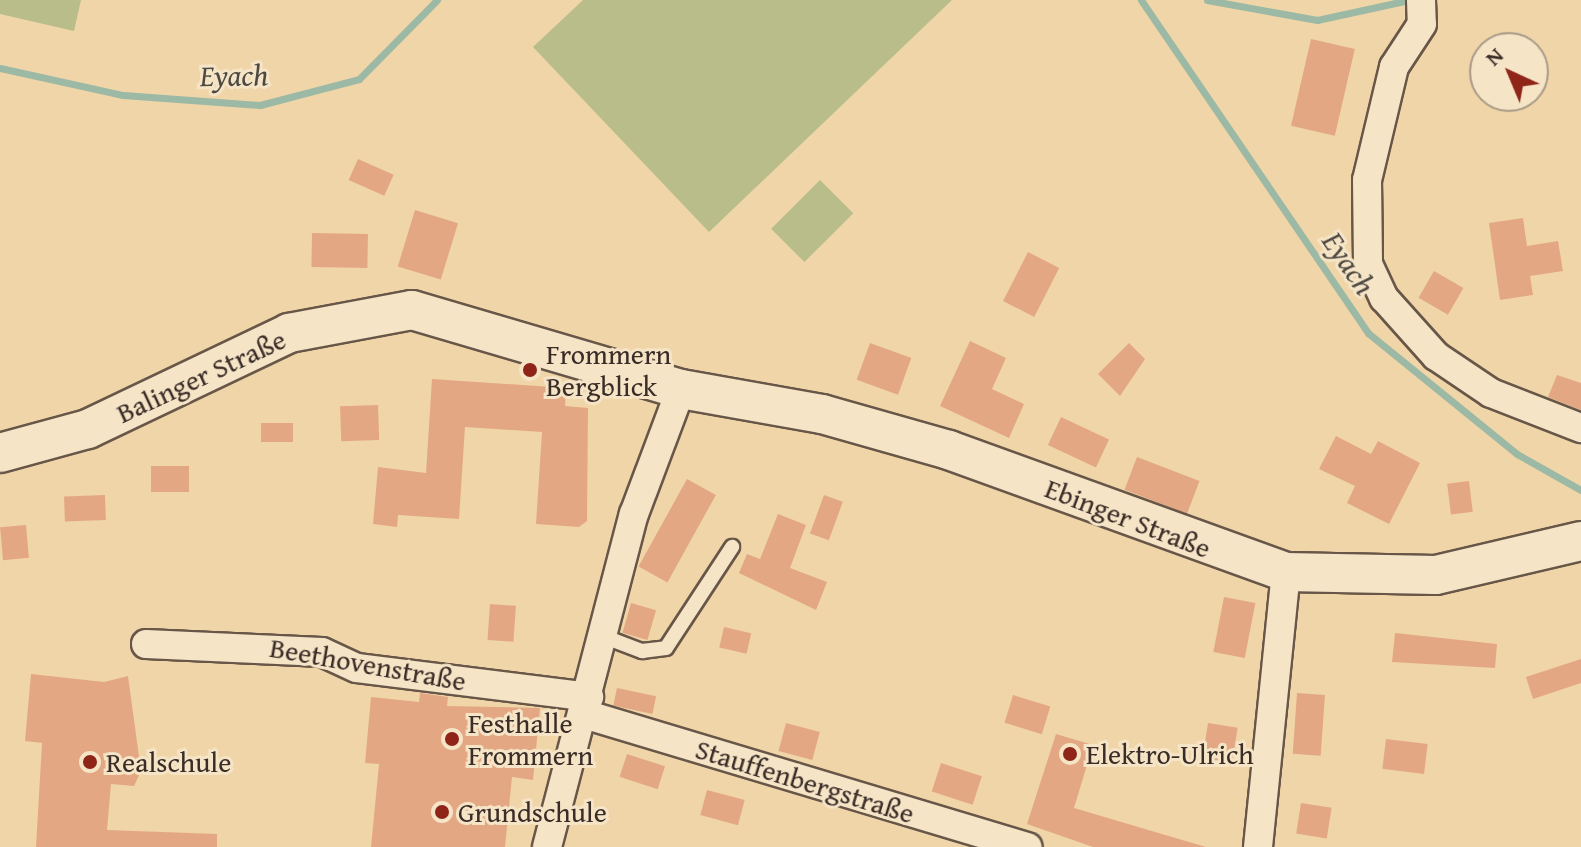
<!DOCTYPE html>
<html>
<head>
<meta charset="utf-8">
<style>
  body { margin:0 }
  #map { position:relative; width:1581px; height:847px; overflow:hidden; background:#f0d5a8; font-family:"Gentium Book Plus",serif }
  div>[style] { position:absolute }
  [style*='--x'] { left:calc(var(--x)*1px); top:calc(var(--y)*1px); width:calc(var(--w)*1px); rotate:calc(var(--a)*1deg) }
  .green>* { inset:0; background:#b8bd89; transform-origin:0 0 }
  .stream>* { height:7px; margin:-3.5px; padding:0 3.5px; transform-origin:3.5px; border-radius:3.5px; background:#9bb9a5 }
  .building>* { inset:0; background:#e3a883; transform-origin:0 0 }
  .roads { filter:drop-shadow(2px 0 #685748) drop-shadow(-2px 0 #685748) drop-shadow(0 2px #685748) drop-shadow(0 -2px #685748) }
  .lane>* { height:14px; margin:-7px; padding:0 7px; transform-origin:7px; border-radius:7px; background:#f5e4c6 }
  .street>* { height:28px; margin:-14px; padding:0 14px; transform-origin:14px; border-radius:14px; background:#f5e4c6 }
  .secondary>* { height:38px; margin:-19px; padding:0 19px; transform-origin:19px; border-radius:19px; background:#f5e4c6 }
  .dots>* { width:22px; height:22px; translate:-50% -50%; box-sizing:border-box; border:4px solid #f5e4c6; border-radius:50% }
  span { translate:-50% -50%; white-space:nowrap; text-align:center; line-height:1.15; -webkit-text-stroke:6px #f5e4c6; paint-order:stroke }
  .poi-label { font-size:28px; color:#3a2d28 }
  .left { translate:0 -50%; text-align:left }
  .street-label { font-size:28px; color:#3a2d28 }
  .water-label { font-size:30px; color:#4d4941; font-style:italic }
  .north { position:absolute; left:1469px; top:32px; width:80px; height:80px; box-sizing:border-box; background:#f5e4c6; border:2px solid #aa9b87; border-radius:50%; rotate:316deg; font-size:22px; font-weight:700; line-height:32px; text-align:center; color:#3a2d28 }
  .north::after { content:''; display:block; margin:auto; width:28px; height:36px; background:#8f2418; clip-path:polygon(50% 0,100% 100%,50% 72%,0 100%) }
</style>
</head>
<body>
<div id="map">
  <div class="green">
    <i style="clip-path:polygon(0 0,81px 0,74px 31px,0 14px)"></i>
    <i style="clip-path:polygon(583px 0,952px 0,709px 232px,533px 47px)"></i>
    <i style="left:820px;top:180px;width:47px;height:69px;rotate:45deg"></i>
  </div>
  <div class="stream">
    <i style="--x:1141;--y:0;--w:403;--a:55.7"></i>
    <i style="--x:1368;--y:333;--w:192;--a:39.1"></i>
    <i style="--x:1517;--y:454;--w:73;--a:29.4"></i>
    <i style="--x:1207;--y:0;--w:112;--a:10.3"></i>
    <i style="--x:1317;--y:20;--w:94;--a:-12.3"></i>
    <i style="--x:0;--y:68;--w:126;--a:12.4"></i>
    <i style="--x:123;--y:95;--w:137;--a:4.2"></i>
    <i style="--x:260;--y:105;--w:102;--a:-14.7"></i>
    <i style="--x:359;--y:79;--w:111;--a:-45.4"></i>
  </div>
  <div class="building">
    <i style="left:1311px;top:39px;width:45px;height:89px;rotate:13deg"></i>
    <i style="left:358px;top:159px;width:39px;height:23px;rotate:24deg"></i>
    <i style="left:415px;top:210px;width:45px;height:59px;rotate:17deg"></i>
    <i style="clip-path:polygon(1523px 218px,1527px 246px,1558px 241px,1563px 271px,1530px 276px,1533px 295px,1500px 300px,1489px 223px)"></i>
    <i style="left:312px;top:233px;width:56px;height:34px;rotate:1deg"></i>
    <i style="left:1028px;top:252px;width:35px;height:55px;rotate:27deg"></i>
    <i style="left:1434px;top:271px;width:34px;height:31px;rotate:30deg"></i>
    <i style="clip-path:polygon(970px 341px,1006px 358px,992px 389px,1024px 404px,1009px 438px,940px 406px)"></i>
    <i style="left:870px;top:343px;width:44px;height:39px;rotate:20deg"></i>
    <i style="clip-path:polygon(1129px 343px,1145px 359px,1120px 396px,1098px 374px)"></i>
    <i style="clip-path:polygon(1557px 375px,1581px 383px,1581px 410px,1548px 397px)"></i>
    <i style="clip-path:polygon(432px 379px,566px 388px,565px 406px,588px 408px,587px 521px,579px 527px,536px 524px,542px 432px,465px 427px,459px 519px,398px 515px,397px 527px,373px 524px,378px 467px,426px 473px)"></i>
    <i style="left:378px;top:405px;width:35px;height:38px;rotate:88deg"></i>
    <i style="left:1061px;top:417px;width:53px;height:31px;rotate:25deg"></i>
    <i style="left:261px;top:423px;width:32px;height:19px"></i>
    <i style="clip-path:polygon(1336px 436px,1371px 454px,1378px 441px,1420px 463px,1389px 524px,1347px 503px,1355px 486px,1319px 469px)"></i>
    <i style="left:1137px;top:457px;width:67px;height:35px;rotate:21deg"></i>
    <i style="left:189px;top:466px;width:26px;height:38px;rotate:90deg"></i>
    <i style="left:687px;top:479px;width:33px;height:100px;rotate:29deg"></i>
    <i style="left:1469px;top:481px;width:31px;height:22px;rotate:83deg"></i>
    <i style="left:105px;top:495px;width:25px;height:41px;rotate:88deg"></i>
    <i style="left:824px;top:495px;width:20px;height:41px;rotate:20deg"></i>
    <i style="clip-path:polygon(778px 514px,806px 525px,790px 568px,827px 582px,816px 610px,739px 573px,747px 554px,760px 559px)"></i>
    <i style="left:26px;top:525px;width:33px;height:26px;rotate:85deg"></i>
    <i style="left:1224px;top:597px;width:32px;height:56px;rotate:11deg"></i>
    <i style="left:631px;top:603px;width:26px;height:31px;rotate:16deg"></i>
    <i style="left:490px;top:604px;width:26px;height:36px;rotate:4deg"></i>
    <i style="left:724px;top:627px;width:28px;height:21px;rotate:13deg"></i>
    <i style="clip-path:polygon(1395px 633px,1497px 644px,1495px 668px,1392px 662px)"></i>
    <i style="clip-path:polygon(1581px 659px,1581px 683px,1533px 699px,1526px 677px)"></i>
    <i style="clip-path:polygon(31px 674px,104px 682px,128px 676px,141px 771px,134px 786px,111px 784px,107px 830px,217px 834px,217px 847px,36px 847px,42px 743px,25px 741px)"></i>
    <i style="left:617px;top:688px;width:40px;height:18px;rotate:12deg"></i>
    <i style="clip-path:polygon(420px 693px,448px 697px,447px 706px,540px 708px,533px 780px,512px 777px,505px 847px,371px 847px,379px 764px,365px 763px,371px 697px,419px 702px)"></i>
    <i style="left:1297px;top:693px;width:28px;height:61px;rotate:4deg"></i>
    <i style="left:1013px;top:695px;width:39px;height:29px;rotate:17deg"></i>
    <i style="left:786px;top:723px;width:35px;height:29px;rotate:15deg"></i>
    <i style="left:1208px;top:723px;width:30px;height:36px;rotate:9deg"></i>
    <i style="clip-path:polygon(1056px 734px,1093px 745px,1074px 808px,1206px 847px,1093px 847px,1027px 824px)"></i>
    <i style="left:1386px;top:739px;width:42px;height:30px;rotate:7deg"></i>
    <i style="left:627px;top:754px;width:40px;height:24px;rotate:18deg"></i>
    <i style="left:941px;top:763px;width:43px;height:30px;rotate:18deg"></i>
    <i style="left:707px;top:790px;width:39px;height:26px;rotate:15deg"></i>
    <i style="left:1301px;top:803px;width:31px;height:31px;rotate:9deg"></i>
  </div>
  <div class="roads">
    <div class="lane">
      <i style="--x:605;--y:637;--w:40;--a:21"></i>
      <i style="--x:642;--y:651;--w:24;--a:-7"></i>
      <i style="--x:666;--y:648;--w:121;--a:-56.8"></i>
    </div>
    <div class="street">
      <i style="--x:1421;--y:0;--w:24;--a:88"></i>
      <i style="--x:1422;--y:24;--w:51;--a:123.1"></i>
      <i style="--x:1394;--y:67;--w:116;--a:103.4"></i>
      <i style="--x:1367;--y:180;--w:84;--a:89.3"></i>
      <i style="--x:1368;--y:264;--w:38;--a:65"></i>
      <i style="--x:1384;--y:298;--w:78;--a:48.1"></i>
      <i style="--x:1436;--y:356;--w:66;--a:33.9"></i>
      <i style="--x:1491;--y:393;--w:97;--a:21.3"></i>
      <i style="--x:146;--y:644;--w:176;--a:2.6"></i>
      <i style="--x:322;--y:652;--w:38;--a:25"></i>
      <i style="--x:357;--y:668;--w:234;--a:7.1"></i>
      <i style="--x:584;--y:714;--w:463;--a:16.7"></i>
      <i style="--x:547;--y:847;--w:344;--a:-75.4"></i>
      <i style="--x:634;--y:514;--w:134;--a:-69.4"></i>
      <i style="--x:1258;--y:847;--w:276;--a:-84.2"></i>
    </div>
    <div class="secondary">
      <i style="--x:0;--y:453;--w:91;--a:-15.3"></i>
      <i style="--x:88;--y:429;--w:223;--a:-25.5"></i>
      <i style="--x:289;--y:333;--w:125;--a:-10.6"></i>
      <i style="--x:412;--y:310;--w:280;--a:16.4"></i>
      <i style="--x:681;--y:389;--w:143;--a:10.1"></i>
      <i style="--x:822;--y:414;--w:132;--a:15.8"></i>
      <i style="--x:949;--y:450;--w:358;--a:19.9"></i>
      <i style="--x:1286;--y:572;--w:150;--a:1.1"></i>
      <i style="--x:1436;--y:575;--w:149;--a:-13.2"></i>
    </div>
  </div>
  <div class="dots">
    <i style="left:530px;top:370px;background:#8f2418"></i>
    <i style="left:452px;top:739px;background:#8f2418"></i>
    <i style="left:1070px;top:754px;background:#8f2418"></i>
    <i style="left:90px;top:762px;background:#8f2418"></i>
    <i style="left:442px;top:812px;background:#8f2418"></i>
  </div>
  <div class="poi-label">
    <span class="left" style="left:546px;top:370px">Frommern<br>Bergblick</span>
    <span class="left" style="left:468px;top:739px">Festhalle<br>Frommern</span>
    <span class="left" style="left:1086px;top:754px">Elektro-Ulrich</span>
    <span class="left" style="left:106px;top:762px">Realschule</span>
    <span class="left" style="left:458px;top:812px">Grundschule</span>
  </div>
  <div class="street-label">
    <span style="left:201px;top:376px;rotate:-25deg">Balinger Straße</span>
    <span style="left:1128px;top:518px;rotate:21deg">Ebinger Straße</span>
    <span style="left:368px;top:664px;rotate:10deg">Beethovenstraße</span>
    <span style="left:805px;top:781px;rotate:17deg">Stauffenbergstraße</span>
  </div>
  <div class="water-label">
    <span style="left:234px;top:75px;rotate:-1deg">Eyach</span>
    <span style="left:1349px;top:263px;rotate:56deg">Eyach</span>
  </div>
  <div class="north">N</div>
</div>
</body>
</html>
